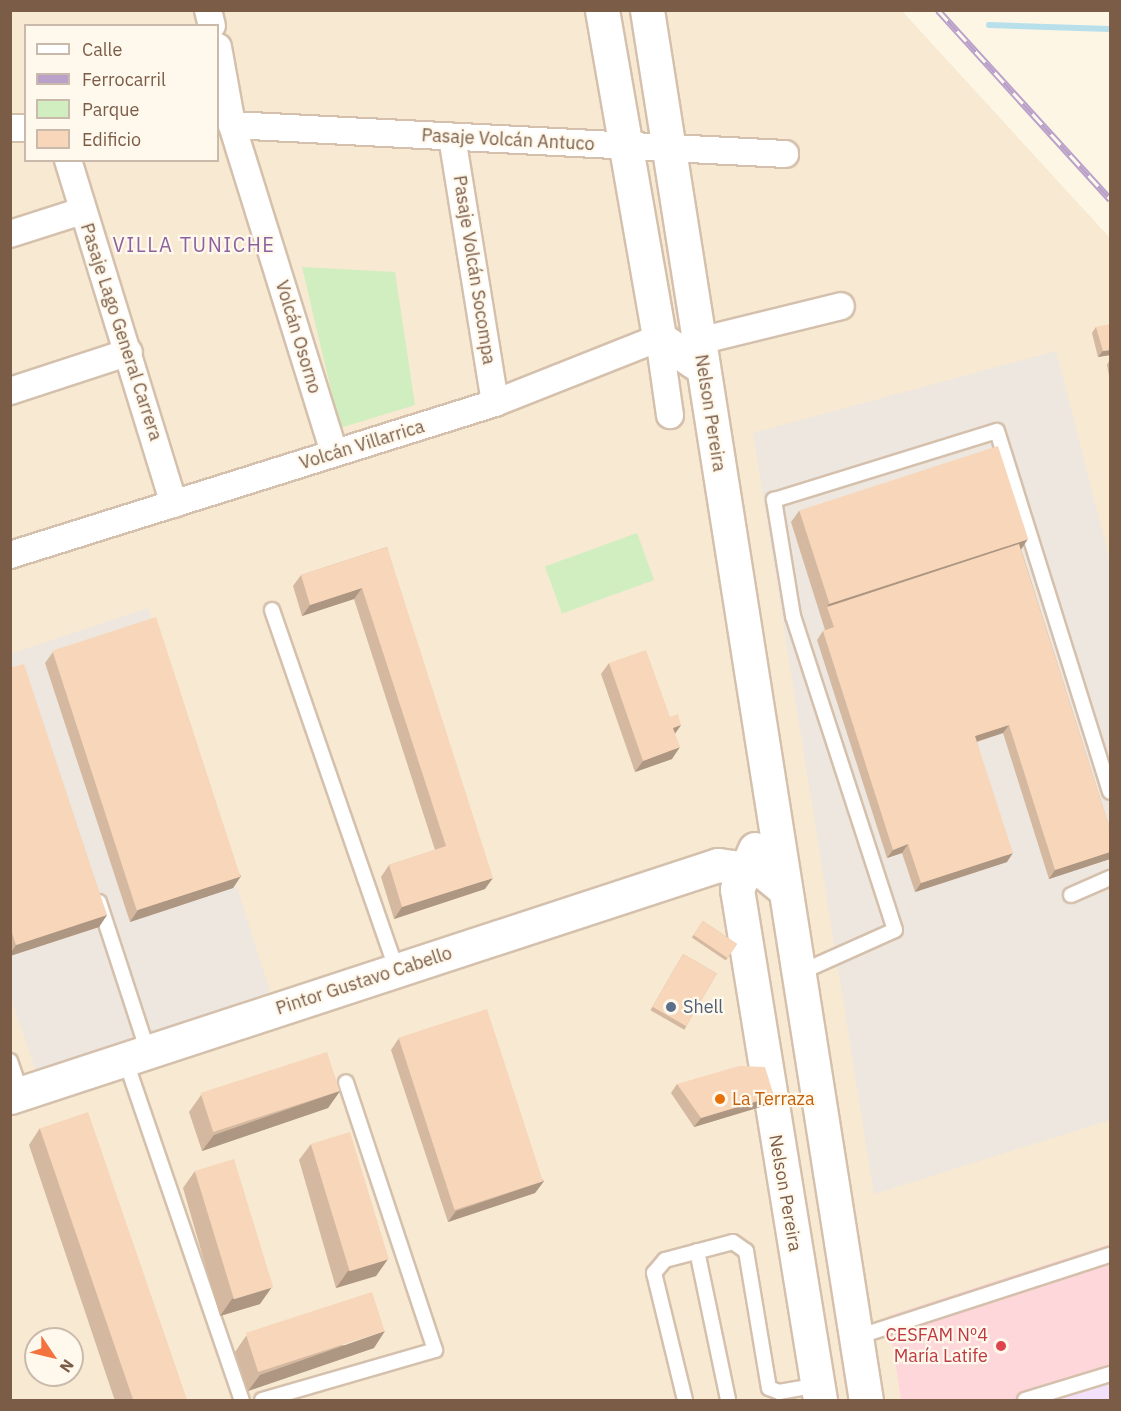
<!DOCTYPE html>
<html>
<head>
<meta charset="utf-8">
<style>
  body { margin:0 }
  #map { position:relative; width:1121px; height:1411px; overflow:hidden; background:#fef6e5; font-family:"IBM Plex Sans",sans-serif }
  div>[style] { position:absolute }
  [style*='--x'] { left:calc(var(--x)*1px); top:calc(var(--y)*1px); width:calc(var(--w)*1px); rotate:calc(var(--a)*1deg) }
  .residential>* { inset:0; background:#f7e9d2 }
  .industrial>* { inset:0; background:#eee7df }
  .education>* { inset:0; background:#f3e1fb }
  .medical>* { inset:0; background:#fdd7d9 }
  .green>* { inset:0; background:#d1eec1; transform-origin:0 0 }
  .stream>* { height:6px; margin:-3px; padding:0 3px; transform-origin:3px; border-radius:3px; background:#b7e0eb }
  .roads { filter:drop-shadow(2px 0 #d4c0ac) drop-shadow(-2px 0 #d4c0ac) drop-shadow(0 2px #d4c0ac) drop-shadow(0 -2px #d4c0ac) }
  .lane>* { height:14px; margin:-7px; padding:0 7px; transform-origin:7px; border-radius:7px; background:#fff }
  .street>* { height:26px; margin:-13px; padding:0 13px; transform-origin:13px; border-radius:13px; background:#fff }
  .secondary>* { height:33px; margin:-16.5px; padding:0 16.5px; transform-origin:16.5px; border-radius:16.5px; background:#fff }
  .rail>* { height:7px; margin-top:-3.5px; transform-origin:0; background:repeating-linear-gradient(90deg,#fff9ed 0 14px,#baa1ca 0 28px); box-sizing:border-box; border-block:2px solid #baa1ca }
  .wall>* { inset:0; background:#d4b8a0; transform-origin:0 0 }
  .shaded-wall>* { inset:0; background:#ad9682 }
  .building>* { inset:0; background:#f7d6ba; transform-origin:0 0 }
  .dots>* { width:16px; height:16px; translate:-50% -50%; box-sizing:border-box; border:3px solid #fff9ed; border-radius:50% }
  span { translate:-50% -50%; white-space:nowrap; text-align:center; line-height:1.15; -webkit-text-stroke:4.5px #fff9ed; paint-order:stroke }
  .street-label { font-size:18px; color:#7b5c47 }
  .service-label { font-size:18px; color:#4e5e75 }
  .left { translate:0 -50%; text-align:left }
  .food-label { font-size:18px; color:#c56008 }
  .health-label { font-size:18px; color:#be3a42 }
  .right { translate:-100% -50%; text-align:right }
  .neighbourhood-label { font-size:20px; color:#8e629e; letter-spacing:1.5px }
  .frame { position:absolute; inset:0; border:12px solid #7b5c47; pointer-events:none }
  .legend { position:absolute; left:24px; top:24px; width:195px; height:138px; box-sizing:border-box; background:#fff9ed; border:2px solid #cabaab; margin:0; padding:8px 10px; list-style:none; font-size:18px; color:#7b5c47 }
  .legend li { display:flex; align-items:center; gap:12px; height:30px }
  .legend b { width:30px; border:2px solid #cabaab }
  .north { position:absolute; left:24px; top:1327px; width:60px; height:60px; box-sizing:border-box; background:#fff9ed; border:2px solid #cabaab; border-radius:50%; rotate:125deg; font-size:16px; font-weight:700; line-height:24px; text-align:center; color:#7b5c47 }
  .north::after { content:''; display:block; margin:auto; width:21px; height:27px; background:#f4723e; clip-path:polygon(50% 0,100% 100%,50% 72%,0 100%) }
</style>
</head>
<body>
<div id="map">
  <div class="residential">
    <i style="clip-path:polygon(evenodd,10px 11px,902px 11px,1110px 238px,1110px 1400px,11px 1400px,10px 11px,26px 26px,218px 26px,218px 160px,26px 160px,26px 26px,10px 11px,36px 1339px,72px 1339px,72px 1375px,36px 1375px,36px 1339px)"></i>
  </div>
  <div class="industrial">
    <i style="clip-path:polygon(1056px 351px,1110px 561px,1110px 1120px,874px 1194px,753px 433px)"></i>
    <i style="clip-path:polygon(148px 608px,272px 998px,38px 1076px,11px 999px,10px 654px)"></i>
  </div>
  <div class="education">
    <i style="clip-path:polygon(1110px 1376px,1110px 1400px,1034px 1400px)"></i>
  </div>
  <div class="medical">
    <i style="clip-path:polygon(1110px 1244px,1110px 1376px,1034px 1400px,901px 1400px,888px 1316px)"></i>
  </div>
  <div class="green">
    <i style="clip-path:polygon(302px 267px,395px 272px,415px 405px,340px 428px)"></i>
    <i style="left:637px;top:533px;width:50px;height:98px;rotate:70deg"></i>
  </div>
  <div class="stream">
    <i style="--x:989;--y:25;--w:121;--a:1.9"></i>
  </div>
  <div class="roads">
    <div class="lane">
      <i style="--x:272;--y:610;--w:381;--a:70.9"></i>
      <i style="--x:1071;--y:895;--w:43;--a:-23.6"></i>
      <i style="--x:99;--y:902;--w:158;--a:71.9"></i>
      <i style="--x:799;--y:973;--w:105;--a:-24.1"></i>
      <i style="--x:895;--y:930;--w:330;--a:-108"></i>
      <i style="--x:793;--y:616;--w:118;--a:-99.3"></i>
      <i style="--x:774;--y:500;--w:233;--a:-17.2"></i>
      <i style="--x:997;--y:431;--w:378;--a:72.6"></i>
      <i style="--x:125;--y:1059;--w:361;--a:71.1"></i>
      <i style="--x:10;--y:1061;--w:34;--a:71"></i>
      <i style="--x:697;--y:1251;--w:152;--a:78.2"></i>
      <i style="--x:857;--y:1337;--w:266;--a:-18"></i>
      <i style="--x:262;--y:1400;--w:180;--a:-16.1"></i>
      <i style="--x:435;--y:1350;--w:282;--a:-108.4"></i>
      <i style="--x:685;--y:1400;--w:131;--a:-103.7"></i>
      <i style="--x:654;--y:1273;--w:17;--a:-50"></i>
      <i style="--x:665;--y:1260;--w:70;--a:-14.8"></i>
      <i style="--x:733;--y:1242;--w:16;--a:35"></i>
      <i style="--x:746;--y:1251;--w:139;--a:80.5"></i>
      <i style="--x:769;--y:1388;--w:11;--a:22"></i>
      <i style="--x:779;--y:1392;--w:40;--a:-10"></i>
      <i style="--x:1025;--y:1400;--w:89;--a:-17"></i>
    </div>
    <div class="street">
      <i style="--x:208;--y:10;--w:16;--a:76"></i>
      <i style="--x:218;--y:47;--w:79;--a:79.8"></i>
      <i style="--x:232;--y:125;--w:343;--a:72.7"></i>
      <i style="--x:232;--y:125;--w:554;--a:3"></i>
      <i style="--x:10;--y:128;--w:16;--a:0"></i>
      <i style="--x:452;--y:137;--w:269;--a:80.8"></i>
      <i style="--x:68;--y:160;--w:360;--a:72.9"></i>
      <i style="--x:10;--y:234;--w:76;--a:-17.7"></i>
      <i style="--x:699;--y:341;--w:146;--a:-13.8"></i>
      <i style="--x:10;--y:391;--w:125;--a:-18.1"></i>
      <i style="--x:10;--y:555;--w:508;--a:-17.4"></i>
      <i style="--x:495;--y:403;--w:176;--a:-21.6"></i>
      <i style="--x:659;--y:338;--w:78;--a:81.9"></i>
    </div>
    <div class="secondary">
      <i style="--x:602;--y:10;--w:333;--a:80.1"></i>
      <i style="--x:659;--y:338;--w:53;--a:34.3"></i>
      <i style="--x:647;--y:10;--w:1407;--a:81.05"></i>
      <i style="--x:755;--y:849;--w:44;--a:114.2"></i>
      <i style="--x:737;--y:889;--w:518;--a:80.77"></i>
      <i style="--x:10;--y:1097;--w:745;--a:-18.14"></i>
      <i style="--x:718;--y:865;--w:44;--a:7.8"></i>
      <i style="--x:762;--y:871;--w:28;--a:39"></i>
    </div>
  </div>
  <div class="rail">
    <i style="--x:938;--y:10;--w:256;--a:47.7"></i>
  </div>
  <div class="wall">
    <i style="clip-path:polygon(1096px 327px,1110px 355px,1098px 357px,1092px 333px)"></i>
    <i style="clip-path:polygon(1110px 359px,1110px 381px,1107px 365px)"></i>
    <i style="clip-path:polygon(799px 511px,1021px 549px,1110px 829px,1110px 859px,1049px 879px,1003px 733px,977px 742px,1007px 862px,915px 892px,902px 853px,887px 858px,817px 640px,823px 631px,825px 630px,791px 522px)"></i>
    <i style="clip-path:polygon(387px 547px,485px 889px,394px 919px,381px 877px,389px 865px,435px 850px,354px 599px,302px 616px,293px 586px,301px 575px)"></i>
    <i style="clip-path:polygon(53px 652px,241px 876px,233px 888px,130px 922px,45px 663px)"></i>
    <i style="clip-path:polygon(609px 663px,670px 717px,681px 725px,675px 734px,672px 759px,635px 772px,601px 674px)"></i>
    <i style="clip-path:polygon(10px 668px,107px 915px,99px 927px,10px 956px)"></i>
    <i style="left:703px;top:921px;width:41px;height:20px;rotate:34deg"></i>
    <i style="left:683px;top:954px;width:39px;height:65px;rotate:30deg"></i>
    <i style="clip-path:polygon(399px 1038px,544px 1181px,535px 1193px,448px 1222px,391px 1050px)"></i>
    <i style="clip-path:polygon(677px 1084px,774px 1096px,767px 1105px,694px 1127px,671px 1093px)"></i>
    <i style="clip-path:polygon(340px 1091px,328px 1108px,202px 1151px,189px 1112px,201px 1095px)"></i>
    <i style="clip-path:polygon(40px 1128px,185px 1401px,115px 1401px,29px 1145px)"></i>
    <i style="clip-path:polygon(311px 1144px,388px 1259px,376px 1276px,336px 1288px,299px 1160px)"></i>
    <i style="clip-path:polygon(195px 1171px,260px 1304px,220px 1316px,183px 1188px)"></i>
    <i style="clip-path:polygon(246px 1336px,374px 1348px,248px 1391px,235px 1352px)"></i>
  </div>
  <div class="shaded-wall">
    <i style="clip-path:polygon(1110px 350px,1110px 355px,1098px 357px,1103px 351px)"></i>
    <i style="clip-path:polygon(1028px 539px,1020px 551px,827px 607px,821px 616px,829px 604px)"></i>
    <i style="clip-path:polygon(362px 588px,354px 599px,302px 616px,310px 605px)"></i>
    <i style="clip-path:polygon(681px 725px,673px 736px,673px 728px)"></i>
    <i style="clip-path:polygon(1009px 725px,1003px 733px,969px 744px,975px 736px)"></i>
    <i style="clip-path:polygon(680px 747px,672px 759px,635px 772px,643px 761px)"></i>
    <i style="clip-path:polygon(908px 844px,902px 853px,887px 858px,893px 850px)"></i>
    <i style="clip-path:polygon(1110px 852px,1110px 859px,1049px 879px,1055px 870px)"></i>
    <i style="clip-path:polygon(1013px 853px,1007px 862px,915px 892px,921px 883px)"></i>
    <i style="clip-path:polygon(241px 876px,233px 888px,130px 922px,138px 910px)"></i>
    <i style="clip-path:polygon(493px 878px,485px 889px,394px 919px,402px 907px)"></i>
    <i style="clip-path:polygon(107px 915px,99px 927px,10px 956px,10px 954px,16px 945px)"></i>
    <i style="clip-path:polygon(340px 1091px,328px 1108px,202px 1151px,214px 1135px)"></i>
    <i style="clip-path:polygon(774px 1096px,767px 1105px,694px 1127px,701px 1118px)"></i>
    <i style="clip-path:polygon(544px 1181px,535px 1193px,448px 1222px,456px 1211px)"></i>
    <i style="clip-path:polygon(388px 1259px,376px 1276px,336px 1288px,348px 1271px)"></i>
    <i style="clip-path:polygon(272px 1287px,260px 1304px,220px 1316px,232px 1299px)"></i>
    <i style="clip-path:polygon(385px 1331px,374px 1348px,248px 1391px,260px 1375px)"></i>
  </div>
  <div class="building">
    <i style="clip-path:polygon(1110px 324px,1110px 350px,1103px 351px,1096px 327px)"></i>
    <i style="left:998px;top:446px;width:98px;height:209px;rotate:72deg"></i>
    <i style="clip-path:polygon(1019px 544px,1110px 829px,1110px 852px,1055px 870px,1009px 725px,975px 736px,1013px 853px,921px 883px,908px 844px,893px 850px,823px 631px,834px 627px,827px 607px)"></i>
    <i style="clip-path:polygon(387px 547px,493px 878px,402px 907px,389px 865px,446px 846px,362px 588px,310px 605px,301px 575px)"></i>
    <i style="left:156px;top:617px;width:273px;height:109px;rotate:72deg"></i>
    <i style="clip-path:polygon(646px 650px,670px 717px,678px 714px,681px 725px,673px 728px,680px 747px,643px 761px,609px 663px)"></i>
    <i style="clip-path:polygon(24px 664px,107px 915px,16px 945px,10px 927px,10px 668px)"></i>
    <i style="left:703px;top:921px;width:41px;height:17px;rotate:34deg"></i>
    <i style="left:683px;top:954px;width:39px;height:61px;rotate:30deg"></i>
    <i style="left:487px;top:1009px;width:181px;height:93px;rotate:72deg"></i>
    <i style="left:327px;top:1052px;width:41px;height:133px;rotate:72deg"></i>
    <i style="clip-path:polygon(739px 1066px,765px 1067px,774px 1096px,701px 1118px,677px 1084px)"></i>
    <i style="left:88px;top:1112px;width:305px;height:51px;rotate:71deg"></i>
    <i style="left:350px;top:1132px;width:133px;height:41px;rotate:73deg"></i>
    <i style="left:234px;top:1159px;width:134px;height:41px;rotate:73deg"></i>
    <i style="left:372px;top:1292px;width:41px;height:133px;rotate:72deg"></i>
  </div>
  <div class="dots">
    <i style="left:671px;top:1007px;background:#5c6f8a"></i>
    <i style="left:720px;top:1099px;background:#e8710a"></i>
    <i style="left:1001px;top:1346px;background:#e0444e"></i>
  </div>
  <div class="street-label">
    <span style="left:508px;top:140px;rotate:3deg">Pasaje Volcán Antuco</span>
    <span style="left:474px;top:270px;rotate:81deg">Pasaje Volcán Socompa</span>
    <span style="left:121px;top:332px;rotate:72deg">Pasaje Lago General Carrera</span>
    <span style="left:298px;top:337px;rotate:73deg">Volcán Osorno</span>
    <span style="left:710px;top:413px;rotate:81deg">Nelson Pereira</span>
    <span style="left:362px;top:445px;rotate:-17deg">Volcán Villarrica</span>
    <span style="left:364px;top:981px;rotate:-18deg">Pintor Gustavo Cabello</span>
    <span style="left:785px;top:1193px;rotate:80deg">Nelson Pereira</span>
  </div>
  <div class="service-label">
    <span class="left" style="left:683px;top:1007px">Shell</span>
  </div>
  <div class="food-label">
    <span class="left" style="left:732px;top:1099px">La Terraza</span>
  </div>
  <div class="health-label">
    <span class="right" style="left:988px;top:1346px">CESFAM Nº4<br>María Latife</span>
  </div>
  <div class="neighbourhood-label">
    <span style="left:194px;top:244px">VILLA TUNICHE</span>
  </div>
  <div class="frame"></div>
  <ul class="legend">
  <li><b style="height:8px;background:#fff"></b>Calle</li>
  <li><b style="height:8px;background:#baa1ca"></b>Ferrocarril</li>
  <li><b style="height:16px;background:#d1eec1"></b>Parque</li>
  <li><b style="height:16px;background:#f7d6ba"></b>Edificio</li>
  </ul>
  <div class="north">N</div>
</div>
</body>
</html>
